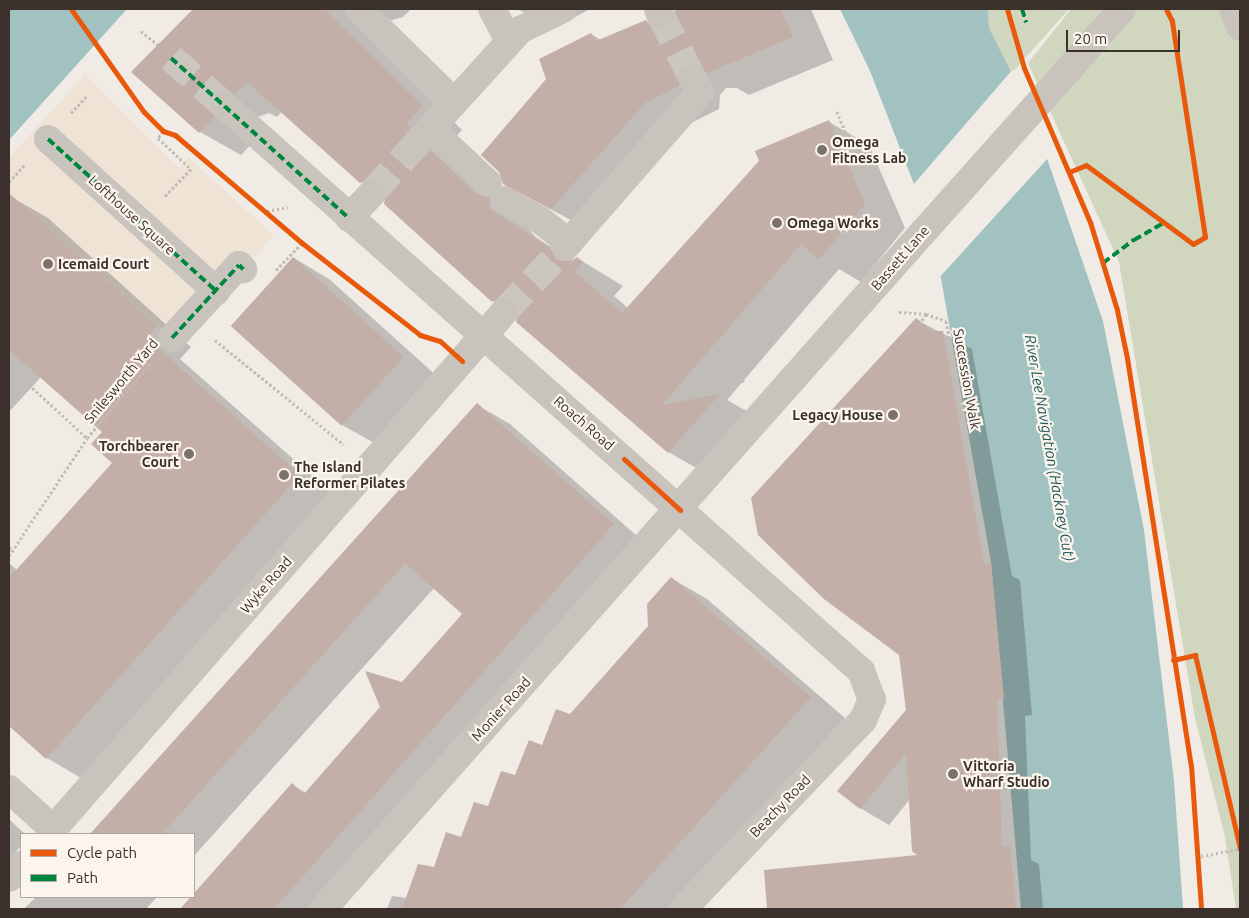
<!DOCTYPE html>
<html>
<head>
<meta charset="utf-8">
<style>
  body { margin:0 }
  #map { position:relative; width:1249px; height:918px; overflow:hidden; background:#f0ebe5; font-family:Ubuntu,sans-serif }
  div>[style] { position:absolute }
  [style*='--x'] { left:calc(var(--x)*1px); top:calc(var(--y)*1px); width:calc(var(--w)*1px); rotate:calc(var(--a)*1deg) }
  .green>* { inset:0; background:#d1d6bf }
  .plaza>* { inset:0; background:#eee3d5 }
  .water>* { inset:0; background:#a1c2c1 }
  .pier>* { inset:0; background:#f0ebe5 }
  .shadow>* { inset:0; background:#0003 }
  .building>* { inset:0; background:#c3afa7; transform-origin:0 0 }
  .minor-tunnel>* { height:28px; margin-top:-14px; transform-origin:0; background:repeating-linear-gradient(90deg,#ccc6c0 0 28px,transparent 0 42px) }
  .path>* { height:3px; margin-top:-1.5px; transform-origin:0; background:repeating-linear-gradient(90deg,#c2bbb6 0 2.5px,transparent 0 5px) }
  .minor>* { height:28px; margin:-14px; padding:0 14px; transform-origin:14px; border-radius:14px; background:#c9c3be }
  .minor-bridge>* { height:28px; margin:-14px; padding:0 14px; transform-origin:14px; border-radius:14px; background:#c9c3be }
  .quiet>* { height:4px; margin-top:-2px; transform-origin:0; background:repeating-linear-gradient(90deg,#00873e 0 8px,transparent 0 12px) }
  .cycleway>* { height:5px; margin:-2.5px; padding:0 2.5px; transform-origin:2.5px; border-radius:2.5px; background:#e8590c }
  .dots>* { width:14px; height:14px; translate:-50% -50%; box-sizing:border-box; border:2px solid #fbf5ee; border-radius:50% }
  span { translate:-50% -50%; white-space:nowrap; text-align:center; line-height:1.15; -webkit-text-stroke:4.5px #fbf5ee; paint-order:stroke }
  .poi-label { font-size:14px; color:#3b302b; font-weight:700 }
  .left { translate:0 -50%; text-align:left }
  .right { translate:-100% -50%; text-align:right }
  .street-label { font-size:14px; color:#3b302b }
  .water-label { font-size:15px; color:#1f5a5e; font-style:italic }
  .frame { position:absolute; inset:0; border:10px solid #3b302b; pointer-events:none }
  .legend { position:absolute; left:20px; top:833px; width:175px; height:65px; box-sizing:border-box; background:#fbf5ee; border:1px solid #aea6a0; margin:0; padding:6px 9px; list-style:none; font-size:15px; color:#3b302b }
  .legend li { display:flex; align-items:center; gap:10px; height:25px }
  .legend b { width:25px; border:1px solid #aea6a0 }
  .scale { position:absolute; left:1066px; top:30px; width:114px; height:22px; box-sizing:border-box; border:2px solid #3b302b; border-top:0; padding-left:6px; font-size:15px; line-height:18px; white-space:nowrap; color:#3b302b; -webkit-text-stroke:4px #fbf5ee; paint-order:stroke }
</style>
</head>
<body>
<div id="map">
  <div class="green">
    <i style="clip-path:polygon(988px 9px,1069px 9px,1012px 73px,989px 28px)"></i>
    <i style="clip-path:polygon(1071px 9px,1240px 9px,1240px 909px,1236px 909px,1225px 837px,1195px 718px,1119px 262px,1028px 63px)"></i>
  </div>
  <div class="plaza">
    <i style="clip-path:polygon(85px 74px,179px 168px,189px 158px,274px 235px,179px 344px,9px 193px,9px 158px)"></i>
  </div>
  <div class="water">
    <i style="clip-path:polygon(9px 9px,127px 9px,9px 140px)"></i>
    <i style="clip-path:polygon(840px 9px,988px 9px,989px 28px,1030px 109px,1103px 321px,1144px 530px,1174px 781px,1183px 909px,1021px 909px,991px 562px,933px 233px,870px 71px)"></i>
  </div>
  <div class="pier">
    <i style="clip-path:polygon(1013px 69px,1032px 108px,1049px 157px,938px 279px,930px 233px,913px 185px)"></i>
  </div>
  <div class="shadow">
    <i style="clip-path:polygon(196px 9px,411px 9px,403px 17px,389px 21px,384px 37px,376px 45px,462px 130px,446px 147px,529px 223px,531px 232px,537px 238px,573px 261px,577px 258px,623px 286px,614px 296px,628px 308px,829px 122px,869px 145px,905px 228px,861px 282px,839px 269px,727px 400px,759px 418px,709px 475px,668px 452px,519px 315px,493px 301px,386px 196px,361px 182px,282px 111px,277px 117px,269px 113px,254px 118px,254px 141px,241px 155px,200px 132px,132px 72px)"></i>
    <i style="clip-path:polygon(518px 9px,590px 9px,553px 29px)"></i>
    <i style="clip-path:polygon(675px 9px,811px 9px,833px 60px,749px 95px,737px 88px,726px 88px,720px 95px,719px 109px,687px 125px,593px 232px,504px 184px,591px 34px,601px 40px,645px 21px,666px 30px,674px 24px)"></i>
    <i style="clip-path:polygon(13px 198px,48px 218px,191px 347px,180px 359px,334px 495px,81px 778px,47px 758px,9px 724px,9px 563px,17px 570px,114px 463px,104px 432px,41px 377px,9px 412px,9px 203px)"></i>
    <i style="clip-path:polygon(294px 258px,329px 279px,439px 378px,378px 445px,342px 425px)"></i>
    <i style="clip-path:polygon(917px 320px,972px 349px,1012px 576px,1020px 580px,1032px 715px,1025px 716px,1031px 860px,1039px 864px,1043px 909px,769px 909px,765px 871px,920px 856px,910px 799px,889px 825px,860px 808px,907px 711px)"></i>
    <i style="clip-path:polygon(477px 405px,510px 424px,646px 544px,324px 909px,181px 909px,292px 785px,306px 793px,464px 614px,434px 588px,194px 856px,194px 834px,92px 834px)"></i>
    <i style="clip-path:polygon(671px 578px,707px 599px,845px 718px,673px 909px,387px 909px,392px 896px,407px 898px,649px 626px)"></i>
    <i style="clip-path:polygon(9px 819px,25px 834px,21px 834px,21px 846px,9px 860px)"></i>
    <i style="clip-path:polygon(36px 897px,157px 897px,146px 909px,24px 909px)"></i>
  </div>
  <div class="building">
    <i style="clip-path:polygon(193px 9px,324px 9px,423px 106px,406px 123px,411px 127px,395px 147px,399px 162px,415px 166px,431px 151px,477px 194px,489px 198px,490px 208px,496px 213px,550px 248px,555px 259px,570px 262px,577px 257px,583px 262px,575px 272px,622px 313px,759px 161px,755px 151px,829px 120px,865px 204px,819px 259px,801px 244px,662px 405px,720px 394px,668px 453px,516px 322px,519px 307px,514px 300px,499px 297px,492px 302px,384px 204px,387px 189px,382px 181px,368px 178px,360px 183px,247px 82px,235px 94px,228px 91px,214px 95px,210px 103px,214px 117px,199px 133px,131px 72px)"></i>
    <i style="clip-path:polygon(675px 9px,781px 9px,793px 37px,707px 73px,701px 66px,685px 66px,680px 71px,679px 86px,646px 102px,551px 209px,503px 184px,499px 172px,481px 155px,546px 79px,539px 59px,591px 33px,596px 41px,646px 20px,651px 27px,665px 29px,673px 23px)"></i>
    <i style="clip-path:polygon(9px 193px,157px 326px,147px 338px,300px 475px,46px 759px,9px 726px,9px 578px,112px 463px,91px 444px,102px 432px,9px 350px)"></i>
    <i style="left:293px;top:257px;width:149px;height:93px;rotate:42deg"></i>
    <i style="clip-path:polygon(916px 318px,933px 331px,943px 331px,984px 564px,991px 562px,1004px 699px,997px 700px,1002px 847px,1010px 846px,1016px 909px,767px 909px,764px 870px,917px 855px,912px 851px,906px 753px,860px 809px,837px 791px,906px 710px,899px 655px,824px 599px,758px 535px,751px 498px)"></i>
    <i style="clip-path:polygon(477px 403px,614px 524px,274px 909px,180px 909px,292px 783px,304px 794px,380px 707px,365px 671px,402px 682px,462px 614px,405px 563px,162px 834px,90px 834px)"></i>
    <i style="clip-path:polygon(671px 577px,811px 697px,620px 909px,402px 909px,418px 864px,434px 867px,446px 832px,461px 837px,474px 802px,488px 806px,501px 771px,515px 775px,529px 740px,542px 745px,556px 709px,570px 714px,648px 626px,647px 604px)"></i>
  </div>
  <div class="minor-tunnel">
    <i style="--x:660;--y:14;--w:73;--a:63.1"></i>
    <i style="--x:171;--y:58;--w:72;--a:41.6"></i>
    <i style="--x:372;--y:193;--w:57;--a:-47.9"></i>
    <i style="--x:504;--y:312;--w:89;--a:-46.8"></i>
  </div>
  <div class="path">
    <i style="--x:71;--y:9;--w:126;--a:54.7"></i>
    <i style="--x:144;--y:112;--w:27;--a:45"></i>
    <i style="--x:163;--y:131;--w:13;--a:18"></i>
    <i style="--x:175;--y:135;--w:167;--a:40.4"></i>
    <i style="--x:302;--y:243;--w:150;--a:37.9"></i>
    <i style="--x:420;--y:335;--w:15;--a:16"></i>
    <i style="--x:1007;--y:9;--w:61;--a:73.9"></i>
    <i style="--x:141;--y:31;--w:22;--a:39"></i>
    <i style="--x:71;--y:113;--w:25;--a:-47"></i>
    <i style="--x:163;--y:131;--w:9;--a:126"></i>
    <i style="--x:158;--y:138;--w:45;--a:43.2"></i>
    <i style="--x:191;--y:169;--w:40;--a:134"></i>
    <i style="--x:1054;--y:135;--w:94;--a:67.5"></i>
    <i style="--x:1090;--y:222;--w:92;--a:72.9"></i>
    <i style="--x:1117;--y:310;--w:49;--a:78.2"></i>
    <i style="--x:1127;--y:358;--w:412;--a:81.1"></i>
    <i style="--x:1191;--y:765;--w:144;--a:86"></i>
    <i style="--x:9;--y:182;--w:24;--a:-48"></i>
    <i style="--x:267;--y:211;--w:21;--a:-11"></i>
    <i style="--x:276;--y:270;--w:37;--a:-46"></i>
    <i style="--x:899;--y:312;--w:27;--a:4"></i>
    <i style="--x:926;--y:314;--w:9;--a:122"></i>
    <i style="--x:926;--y:314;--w:21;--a:19"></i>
    <i style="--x:946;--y:321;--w:143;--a:80.3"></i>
    <i style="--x:215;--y:340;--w:166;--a:39.1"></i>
    <i style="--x:710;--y:378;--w:21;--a:-47"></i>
    <i style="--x:744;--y:382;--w:28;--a:-136"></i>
    <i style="--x:724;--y:363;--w:115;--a:-47.5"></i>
    <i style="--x:802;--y:278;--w:26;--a:-16"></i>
    <i style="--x:827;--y:271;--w:78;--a:-50.2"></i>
    <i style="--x:877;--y:211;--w:110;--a:-111.9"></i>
    <i style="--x:9;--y:399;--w:24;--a:-48"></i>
    <i style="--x:25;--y:381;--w:84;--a:42.6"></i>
    <i style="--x:721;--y:408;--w:17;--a:-66"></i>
    <i style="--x:728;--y:392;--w:144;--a:-49.8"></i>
    <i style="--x:821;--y:282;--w:13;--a:-61"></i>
    <i style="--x:9;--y:547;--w:6;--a:45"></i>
    <i style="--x:9;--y:556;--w:141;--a:-56.5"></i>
    <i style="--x:87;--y:438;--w:97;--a:-49.6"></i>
    <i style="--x:1196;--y:857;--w:45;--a:-10.3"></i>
  </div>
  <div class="minor">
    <i style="--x:359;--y:9;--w:133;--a:44.4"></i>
    <i style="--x:492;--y:9;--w:36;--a:62"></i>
    <i style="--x:658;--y:9;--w:5;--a:68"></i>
    <i style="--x:1233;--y:9;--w:19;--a:69"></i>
    <i style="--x:1069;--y:69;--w:80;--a:-48.5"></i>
    <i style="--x:225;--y:106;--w:851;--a:41.62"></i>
    <i style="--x:861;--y:671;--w:30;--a:69"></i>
    <i style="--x:872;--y:699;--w:23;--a:113"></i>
    <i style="--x:863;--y:720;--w:261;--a:133.6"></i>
    <i style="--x:430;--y:129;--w:79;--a:43"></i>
    <i style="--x:48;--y:139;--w:227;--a:42.1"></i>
    <i style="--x:410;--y:151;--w:164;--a:-47.7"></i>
    <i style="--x:520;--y:30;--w:48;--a:-26"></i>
    <i style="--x:504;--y:200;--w:41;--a:29.1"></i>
    <i style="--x:540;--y:220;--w:37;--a:38"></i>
    <i style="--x:349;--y:218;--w:34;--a:-47"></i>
    <i style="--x:565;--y:247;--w:206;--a:-48.9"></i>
    <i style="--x:700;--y:92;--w:15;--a:-118"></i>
    <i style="--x:172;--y:338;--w:99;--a:-47.5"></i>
    <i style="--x:239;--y:265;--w:6;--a:45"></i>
    <i style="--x:9;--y:789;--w:59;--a:42.3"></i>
    <i style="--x:49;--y:834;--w:692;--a:-48.92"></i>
    <i style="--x:9;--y:878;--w:18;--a:-47"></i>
    <i style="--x:323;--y:909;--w:882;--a:-48.45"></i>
  </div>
  <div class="minor-bridge">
    <i style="--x:908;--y:249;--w:241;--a:-48.2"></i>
  </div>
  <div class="quiet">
    <i style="--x:1022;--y:9;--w:14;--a:73"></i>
    <i style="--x:171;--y:58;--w:239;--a:42"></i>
    <i style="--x:48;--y:139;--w:227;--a:42.1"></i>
    <i style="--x:1103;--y:263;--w:39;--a:-37"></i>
    <i style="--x:1134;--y:240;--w:34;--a:-30"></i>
    <i style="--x:172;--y:338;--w:99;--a:-47.5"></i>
    <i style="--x:239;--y:265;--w:6;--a:45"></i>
  </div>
  <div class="cycleway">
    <i style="--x:71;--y:9;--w:126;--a:54.7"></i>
    <i style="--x:144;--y:112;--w:27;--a:45"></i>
    <i style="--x:163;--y:131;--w:13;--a:18"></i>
    <i style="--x:175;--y:135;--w:167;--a:40.4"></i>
    <i style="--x:302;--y:243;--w:150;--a:37.9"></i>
    <i style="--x:420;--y:335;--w:21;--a:17"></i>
    <i style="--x:440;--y:341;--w:30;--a:42"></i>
    <i style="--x:1007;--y:9;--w:61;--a:73.9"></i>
    <i style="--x:1024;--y:68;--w:168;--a:66.8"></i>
    <i style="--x:1090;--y:222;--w:92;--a:72.9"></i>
    <i style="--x:1117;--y:310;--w:49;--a:78.2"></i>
    <i style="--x:1127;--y:358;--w:412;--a:81.1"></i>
    <i style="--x:1191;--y:765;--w:144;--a:86"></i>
    <i style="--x:1069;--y:172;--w:18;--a:-22"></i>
    <i style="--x:1086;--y:165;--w:133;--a:36.4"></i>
    <i style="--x:1193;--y:244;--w:14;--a:-30"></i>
    <i style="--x:1205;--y:237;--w:219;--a:-98.7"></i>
    <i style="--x:1172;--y:21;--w:13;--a:-117"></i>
    <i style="--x:624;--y:459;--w:76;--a:42.3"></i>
    <i style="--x:1173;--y:660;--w:23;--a:-13"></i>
    <i style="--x:1195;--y:655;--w:199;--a:76.9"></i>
  </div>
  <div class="dots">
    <i style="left:822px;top:150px;background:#7a716c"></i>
    <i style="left:777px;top:223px;background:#7a716c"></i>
    <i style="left:48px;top:264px;background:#7a716c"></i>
    <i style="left:893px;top:415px;background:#7a716c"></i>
    <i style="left:189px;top:454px;background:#7a716c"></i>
    <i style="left:284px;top:475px;background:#7a716c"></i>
    <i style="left:953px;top:774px;background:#7a716c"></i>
  </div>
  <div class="poi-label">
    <span class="left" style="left:832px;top:150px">Omega<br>Fitness Lab</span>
    <span class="left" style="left:787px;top:223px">Omega Works</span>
    <span class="left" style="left:58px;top:264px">Icemaid Court</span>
    <span class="right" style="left:883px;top:415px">Legacy House</span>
    <span class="right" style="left:179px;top:454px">Torchbearer<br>Court</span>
    <span class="left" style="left:294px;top:475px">The Island<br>Reformer Pilates</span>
    <span class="left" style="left:963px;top:774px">Vittoria<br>Wharf Studio</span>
  </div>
  <div class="street-label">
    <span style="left:132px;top:215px;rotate:42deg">Lofthouse Square</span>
    <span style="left:900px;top:258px;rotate:-49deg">Bassett Lane</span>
    <span style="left:967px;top:379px;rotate:80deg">Succession Walk</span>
    <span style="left:121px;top:381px;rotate:-50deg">Snilesworth Yard</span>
    <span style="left:584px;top:423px;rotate:41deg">Roach Road</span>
    <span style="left:266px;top:585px;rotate:-49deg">Wyke Road</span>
    <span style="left:501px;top:709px;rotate:-48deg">Monier Road</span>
    <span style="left:780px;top:806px;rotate:-46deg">Beachy Road</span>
  </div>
  <div class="water-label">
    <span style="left:1050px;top:448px;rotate:80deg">River Lee Navigation (Hackney Cut)</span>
  </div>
  <div class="frame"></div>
  <ul class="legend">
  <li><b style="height:6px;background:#e8590c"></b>Cycle path</li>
  <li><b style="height:6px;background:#00873e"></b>Path</li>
  </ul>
  <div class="scale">20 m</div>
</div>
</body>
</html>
